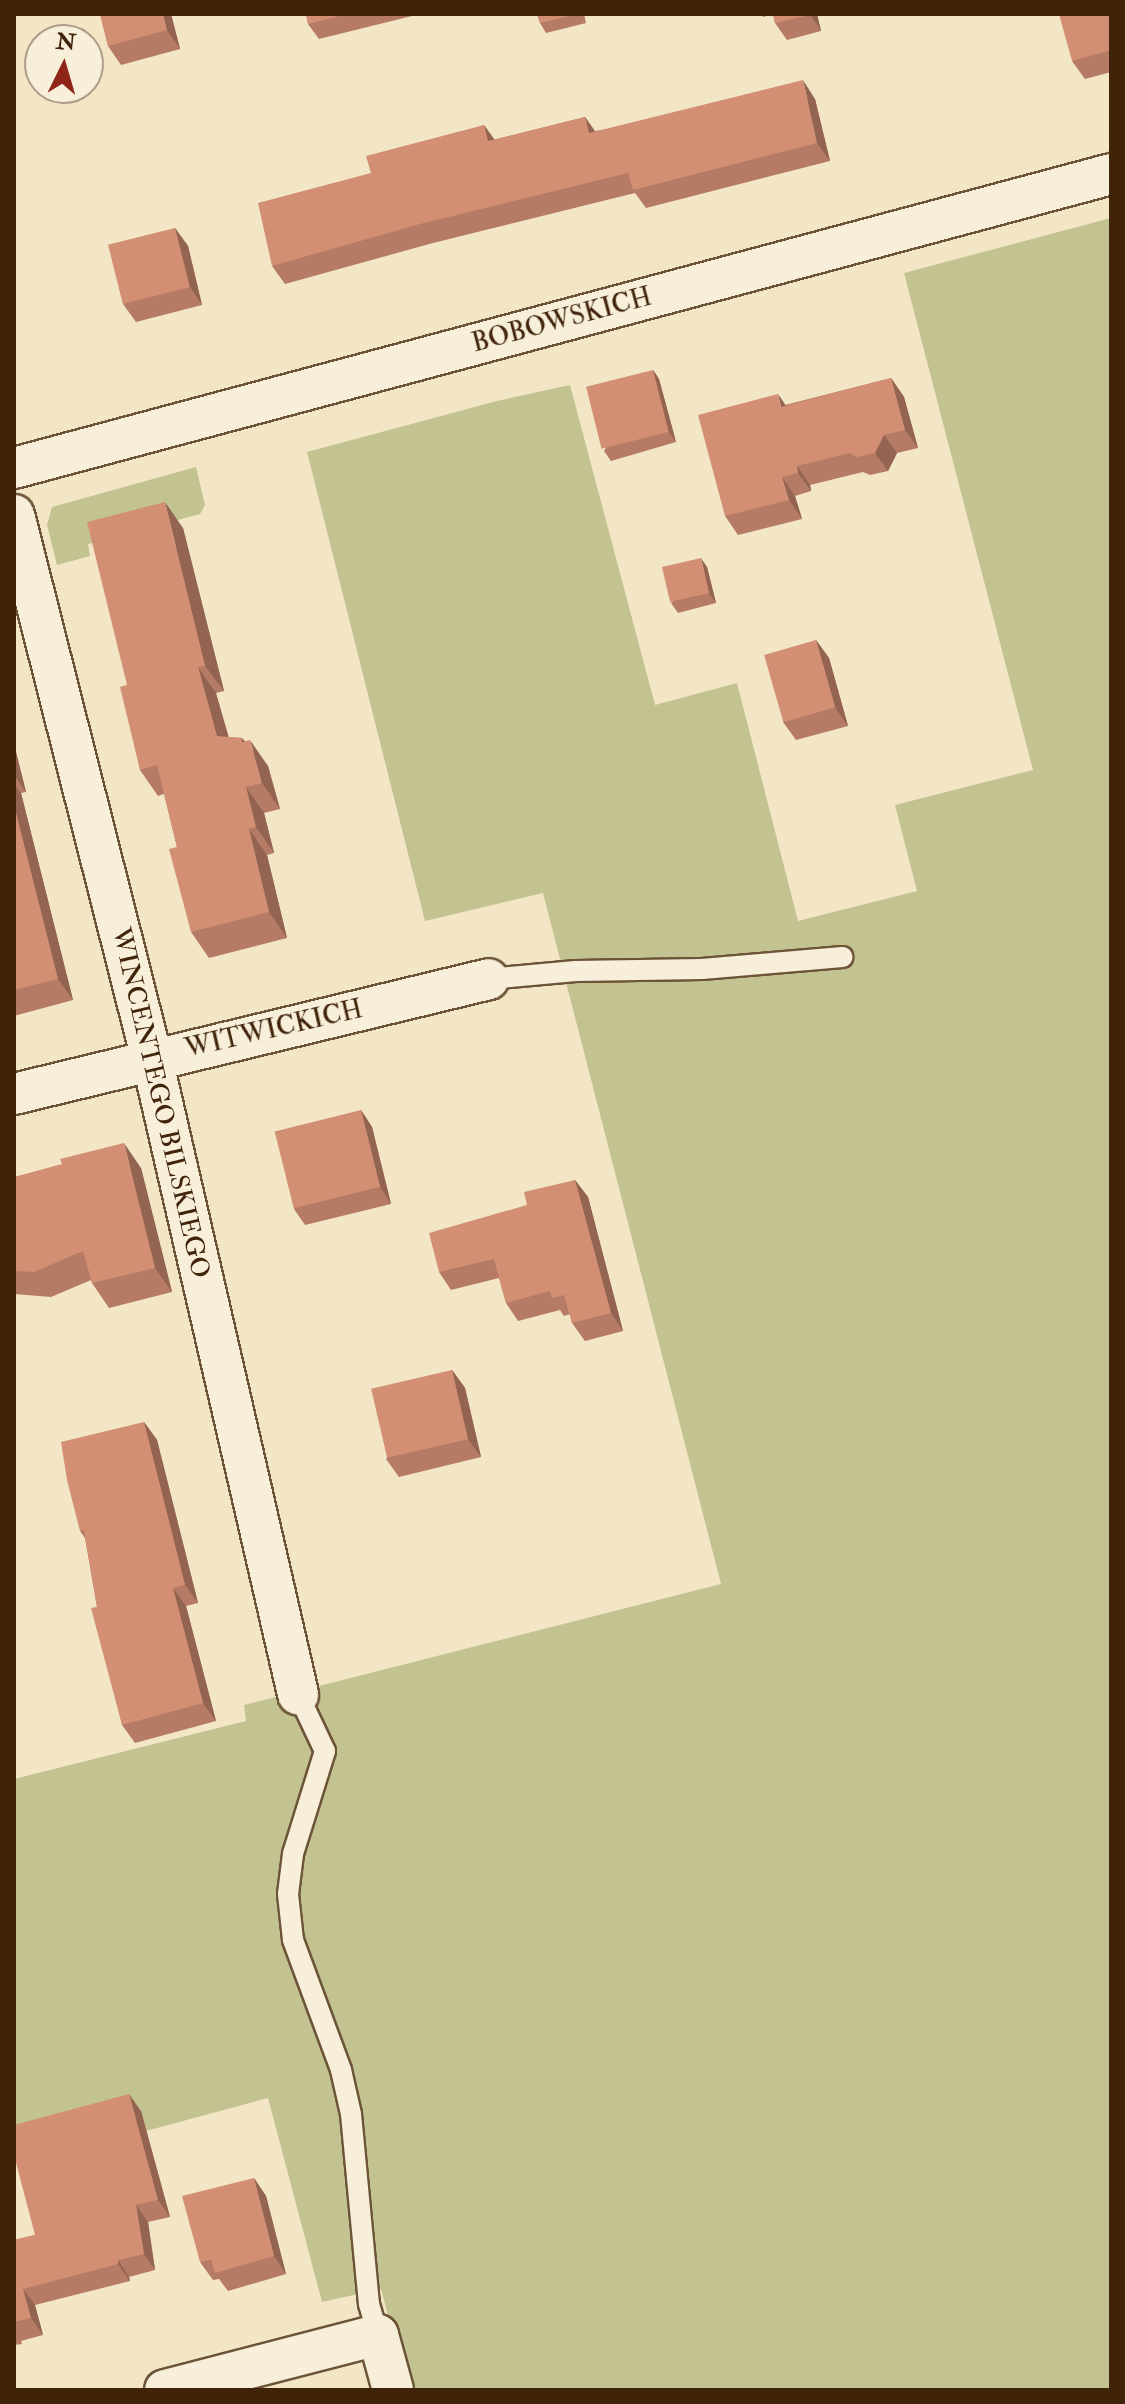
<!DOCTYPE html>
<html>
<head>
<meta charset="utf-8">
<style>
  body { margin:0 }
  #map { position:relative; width:1125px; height:2404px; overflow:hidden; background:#f2e6c6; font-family:"IM FELL Double Pica",serif }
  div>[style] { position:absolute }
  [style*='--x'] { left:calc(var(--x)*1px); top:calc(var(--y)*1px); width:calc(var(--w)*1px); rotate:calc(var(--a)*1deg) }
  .green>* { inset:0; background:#c2c390 }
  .roads { filter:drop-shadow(2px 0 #6d5439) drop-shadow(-2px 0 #6d5439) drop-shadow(0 2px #6d5439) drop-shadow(0 -2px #6d5439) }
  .lane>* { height:20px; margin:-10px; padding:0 10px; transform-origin:10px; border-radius:10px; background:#f7efda }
  .street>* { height:40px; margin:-20px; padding:0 20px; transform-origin:20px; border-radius:20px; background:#f7efda }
  .wall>* { inset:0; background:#b57b64 }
  .shaded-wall>* { inset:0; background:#936451 }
  .building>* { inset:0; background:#d28f74; transform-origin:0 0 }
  span { translate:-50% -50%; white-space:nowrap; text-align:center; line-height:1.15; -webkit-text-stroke:8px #f7efda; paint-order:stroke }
  .street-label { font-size:26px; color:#41230a }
  .frame { position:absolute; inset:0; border:16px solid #41230a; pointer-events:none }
  .north { position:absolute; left:24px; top:24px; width:80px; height:80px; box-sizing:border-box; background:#f7efda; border:2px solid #ae9d87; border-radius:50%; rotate:5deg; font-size:22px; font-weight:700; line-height:32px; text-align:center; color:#41230a }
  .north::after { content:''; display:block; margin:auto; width:28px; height:36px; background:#8f2418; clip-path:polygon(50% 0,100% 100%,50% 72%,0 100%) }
</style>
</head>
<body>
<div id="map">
  <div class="green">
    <i style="clip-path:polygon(1111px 218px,1111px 2390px,408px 2390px,381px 2289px,322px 2302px,268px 2098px,146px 2131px,14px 2145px,14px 1779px,246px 1721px,244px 1705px,721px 1584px,543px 893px,425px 921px,307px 452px,497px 401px,570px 385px,655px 705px,737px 683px,798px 921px,917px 891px,895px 805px,1033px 770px,904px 273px)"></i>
    <i style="clip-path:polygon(196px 467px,205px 505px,200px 514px,88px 544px,90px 556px,57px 565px,47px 525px,52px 507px)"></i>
  </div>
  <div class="roads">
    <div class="lane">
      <i style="--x:488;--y:979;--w:88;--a:-5.2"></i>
      <i style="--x:576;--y:971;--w:126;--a:-0.9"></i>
      <i style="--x:702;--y:969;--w:141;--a:-4.9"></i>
      <i style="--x:298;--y:1694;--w:63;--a:64.7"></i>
      <i style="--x:325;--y:1751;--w:108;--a:107.3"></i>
      <i style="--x:293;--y:1854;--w:40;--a:97.1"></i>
      <i style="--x:288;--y:1894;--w:46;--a:83.8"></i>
      <i style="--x:293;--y:1940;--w:139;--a:69.7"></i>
      <i style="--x:341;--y:2070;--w:45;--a:77.2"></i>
      <i style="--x:351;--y:2114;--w:191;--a:84.6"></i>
      <i style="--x:369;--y:2304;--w:32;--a:74"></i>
    </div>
    <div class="street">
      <i style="--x:14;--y:468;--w:1136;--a:-15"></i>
      <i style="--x:14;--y:515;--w:561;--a:75.77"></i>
      <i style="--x:152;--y:1059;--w:652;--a:77.05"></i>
      <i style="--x:14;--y:1094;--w:488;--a:-13.6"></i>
      <i style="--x:165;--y:2390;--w:220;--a:-14.5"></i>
      <i style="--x:378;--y:2335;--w:57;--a:74.7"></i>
    </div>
  </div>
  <div class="wall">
    <i style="clip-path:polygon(100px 14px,171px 14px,180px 49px,121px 65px,108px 46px)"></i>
    <i style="clip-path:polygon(306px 14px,420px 14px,319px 39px,308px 24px)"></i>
    <i style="clip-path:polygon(537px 14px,584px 14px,586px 23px,546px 33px,540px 23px)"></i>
    <i style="clip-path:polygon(762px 14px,817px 14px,821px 31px,787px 40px,775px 23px,773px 14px,763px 17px)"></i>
    <i style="clip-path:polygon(1111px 14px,1111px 72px,1085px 79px,1072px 61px)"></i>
    <i style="clip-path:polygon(815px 99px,830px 161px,646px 208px,635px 193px,433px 243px,285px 284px,272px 266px,371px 173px,484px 125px,494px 140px,585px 117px,595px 131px)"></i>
    <i style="clip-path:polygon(175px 228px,188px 246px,202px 305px,136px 322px,123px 304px)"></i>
    <i style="clip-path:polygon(653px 370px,659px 379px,676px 442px,611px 461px,604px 451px)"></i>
    <i style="clip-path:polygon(891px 378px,904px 397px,918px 448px,897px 453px,888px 471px,870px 475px,863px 472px,810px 485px,811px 491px,795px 496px,802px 519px,738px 535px,725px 516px,785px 405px)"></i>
    <i style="clip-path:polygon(183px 528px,224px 691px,216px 693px,228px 737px,242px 738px,268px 766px,280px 809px,264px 813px,274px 853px,267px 855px,287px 938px,209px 958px,191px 932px,177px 847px,164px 794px,158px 796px,140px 770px,127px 685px)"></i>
    <i style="clip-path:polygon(707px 567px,716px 603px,678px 613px,671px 603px)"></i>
    <i style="clip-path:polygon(816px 640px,829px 658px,848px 726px,796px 740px,783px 722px)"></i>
    <i style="clip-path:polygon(14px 744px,26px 792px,21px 793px,73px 1000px,14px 1016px)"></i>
    <i style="clip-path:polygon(361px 1110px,372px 1127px,391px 1204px,305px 1225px,294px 1209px)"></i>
    <i style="clip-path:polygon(141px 1168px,172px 1292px,109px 1308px,92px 1283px,91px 1280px,51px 1297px,14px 1294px,14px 1177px)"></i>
    <i style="clip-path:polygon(575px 1180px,588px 1197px,623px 1331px,585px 1341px,572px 1323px,570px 1314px,564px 1316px,560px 1310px,518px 1321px,506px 1303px,499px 1278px,451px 1290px,439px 1272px,527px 1205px)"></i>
    <i style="clip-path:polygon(452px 1370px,465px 1388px,481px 1457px,399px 1477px,386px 1459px)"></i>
    <i style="clip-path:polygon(144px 1422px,157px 1440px,198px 1603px,186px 1606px,216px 1721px,135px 1743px,122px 1725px,97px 1607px,85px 1538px,80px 1531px)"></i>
    <i style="clip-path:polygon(141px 2111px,170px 2217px,148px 2222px,155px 2270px,129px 2277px,130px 2281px,35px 2305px,43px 2335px,21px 2341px,22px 2344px,14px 2345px,14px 2240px,35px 2235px)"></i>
    <i style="clip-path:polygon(254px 2178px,266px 2196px,286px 2274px,228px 2291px,219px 2279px,213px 2280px,200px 2262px)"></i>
  </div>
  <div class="shaded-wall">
    <i style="clip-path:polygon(163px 14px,171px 14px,180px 49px,167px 30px)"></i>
    <i style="clip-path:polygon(810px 14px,817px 14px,821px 31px)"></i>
    <i style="clip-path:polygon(803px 80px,815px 99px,830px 161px,817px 143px)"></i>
    <i style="clip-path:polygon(585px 117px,598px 136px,589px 133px)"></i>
    <i style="clip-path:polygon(484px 125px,497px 143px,488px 141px)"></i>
    <i style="clip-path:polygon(175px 228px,188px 246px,202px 305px,190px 287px)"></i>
    <i style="clip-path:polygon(653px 370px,659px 379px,676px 442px,669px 432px)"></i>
    <i style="clip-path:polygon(891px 378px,904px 397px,918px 448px,905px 430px)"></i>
    <i style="clip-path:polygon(778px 394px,791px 413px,781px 407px)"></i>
    <i style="clip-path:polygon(884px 435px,897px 453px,888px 471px,875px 453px)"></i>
    <i style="clip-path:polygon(797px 466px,810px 485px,811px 491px,798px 473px)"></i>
    <i style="clip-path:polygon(782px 477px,795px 496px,802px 519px,789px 500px)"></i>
    <i style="clip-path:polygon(165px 502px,183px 528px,224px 691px,205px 666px)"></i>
    <i style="clip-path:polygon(701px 558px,707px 567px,716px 603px,709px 593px)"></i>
    <i style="clip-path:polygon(816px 640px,829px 658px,848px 726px,835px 707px)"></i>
    <i style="clip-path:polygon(198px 667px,216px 693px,231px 745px,217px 736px)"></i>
    <i style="clip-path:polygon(242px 738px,255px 757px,250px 740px,268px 766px,280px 809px,262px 783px,242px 742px)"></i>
    <i style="clip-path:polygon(14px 744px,26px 792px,14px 775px)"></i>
    <i style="clip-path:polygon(14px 784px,21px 793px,73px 1000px,58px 979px,14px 805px)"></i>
    <i style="clip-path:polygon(246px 787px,264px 813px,274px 853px,256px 827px)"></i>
    <i style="clip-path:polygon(249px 829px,267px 855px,287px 938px,269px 912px)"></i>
    <i style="clip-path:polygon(361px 1110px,372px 1127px,391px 1204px,380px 1187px)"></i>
    <i style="clip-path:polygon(124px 1143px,141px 1168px,172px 1292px,155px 1268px)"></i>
    <i style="clip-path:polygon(575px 1180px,588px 1197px,623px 1331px,611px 1313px)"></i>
    <i style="clip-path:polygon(452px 1370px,465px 1388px,481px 1457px,468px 1439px)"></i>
    <i style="clip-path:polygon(144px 1422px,157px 1440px,198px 1603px,185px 1585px)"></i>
    <i style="clip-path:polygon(173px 1588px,186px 1606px,216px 1721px,203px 1703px)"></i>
    <i style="clip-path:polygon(129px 2094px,141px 2111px,170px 2217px,158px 2200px)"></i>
    <i style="clip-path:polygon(254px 2178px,266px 2196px,286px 2274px,274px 2256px)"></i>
    <i style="clip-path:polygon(136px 2205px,148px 2222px,155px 2270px,144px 2254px)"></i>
    <i style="clip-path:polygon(118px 2260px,129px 2277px,130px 2281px,118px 2264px)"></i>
    <i style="clip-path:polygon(23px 2289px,35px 2305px,43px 2335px,31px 2318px)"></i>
  </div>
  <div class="building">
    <i style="clip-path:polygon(100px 14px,163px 14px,167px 30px,108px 46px)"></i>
    <i style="clip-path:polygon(306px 14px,347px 14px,308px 24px)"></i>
    <i style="clip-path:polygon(537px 14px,578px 14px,540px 23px)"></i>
    <i style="clip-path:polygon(773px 14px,810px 14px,810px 15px,775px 23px)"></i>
    <i style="clip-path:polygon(1059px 14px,1111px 14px,1111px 50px,1072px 61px)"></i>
    <i style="clip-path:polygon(803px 80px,817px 143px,633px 190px,628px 173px,420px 224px,272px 266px,258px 203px,371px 173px,366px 156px,484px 125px,488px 141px,585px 117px,589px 133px)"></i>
    <i style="left:175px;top:228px;width:61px;height:69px;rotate:76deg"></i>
    <i style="left:653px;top:370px;width:64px;height:69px;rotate:76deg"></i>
    <i style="clip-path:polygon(891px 378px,905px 430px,884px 435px,875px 453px,857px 457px,850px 453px,797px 466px,798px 473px,782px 477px,789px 500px,725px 516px,698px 415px,778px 394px,781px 407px)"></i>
    <i style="clip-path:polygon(165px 502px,205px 666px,198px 667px,217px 736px,242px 738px,242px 742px,227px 746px,250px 740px,262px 783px,246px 787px,256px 827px,249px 829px,269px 912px,191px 932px,169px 849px,177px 847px,157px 765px,140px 770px,120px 687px,127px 685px,87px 522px)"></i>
    <i style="left:701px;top:558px;width:36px;height:40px;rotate:77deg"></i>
    <i style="left:816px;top:640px;width:70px;height:54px;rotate:74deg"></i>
    <i style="clip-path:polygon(14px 805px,58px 979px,14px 990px)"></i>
    <i style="left:361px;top:1110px;width:79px;height:89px;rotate:76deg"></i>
    <i style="clip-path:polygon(124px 1143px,155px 1268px,92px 1283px,83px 1251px,34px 1272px,14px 1271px,14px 1177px,62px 1164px,60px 1159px)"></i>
    <i style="clip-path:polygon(575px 1180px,611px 1313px,572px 1323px,564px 1295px,552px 1298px,550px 1291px,506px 1303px,494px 1259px,439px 1272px,429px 1233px,527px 1205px,524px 1192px)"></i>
    <i style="left:452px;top:1370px;width:71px;height:83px;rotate:77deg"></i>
    <i style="clip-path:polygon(144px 1422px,185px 1585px,173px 1588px,203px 1703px,122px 1725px,91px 1608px,97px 1607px,84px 1530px,80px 1531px,67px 1480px,61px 1442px)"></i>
    <i style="clip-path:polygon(129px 2094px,158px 2200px,136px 2205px,144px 2254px,118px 2260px,118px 2264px,23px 2289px,31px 2318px,14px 2322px,14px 2240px,35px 2235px,14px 2155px,14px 2125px)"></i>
    <i style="clip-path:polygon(254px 2178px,274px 2256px,215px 2273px,211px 2260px,200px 2262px,182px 2196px)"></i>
  </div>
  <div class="street-label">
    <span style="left:562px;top:321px;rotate:-15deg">BOBOWSKICH</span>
    <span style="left:274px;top:1030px;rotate:-13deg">WITWICKICH</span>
    <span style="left:160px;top:1103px;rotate:77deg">WINCENTEGO BILSKIEGO</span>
  </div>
  <div class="frame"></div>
  <div class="north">N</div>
</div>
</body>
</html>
